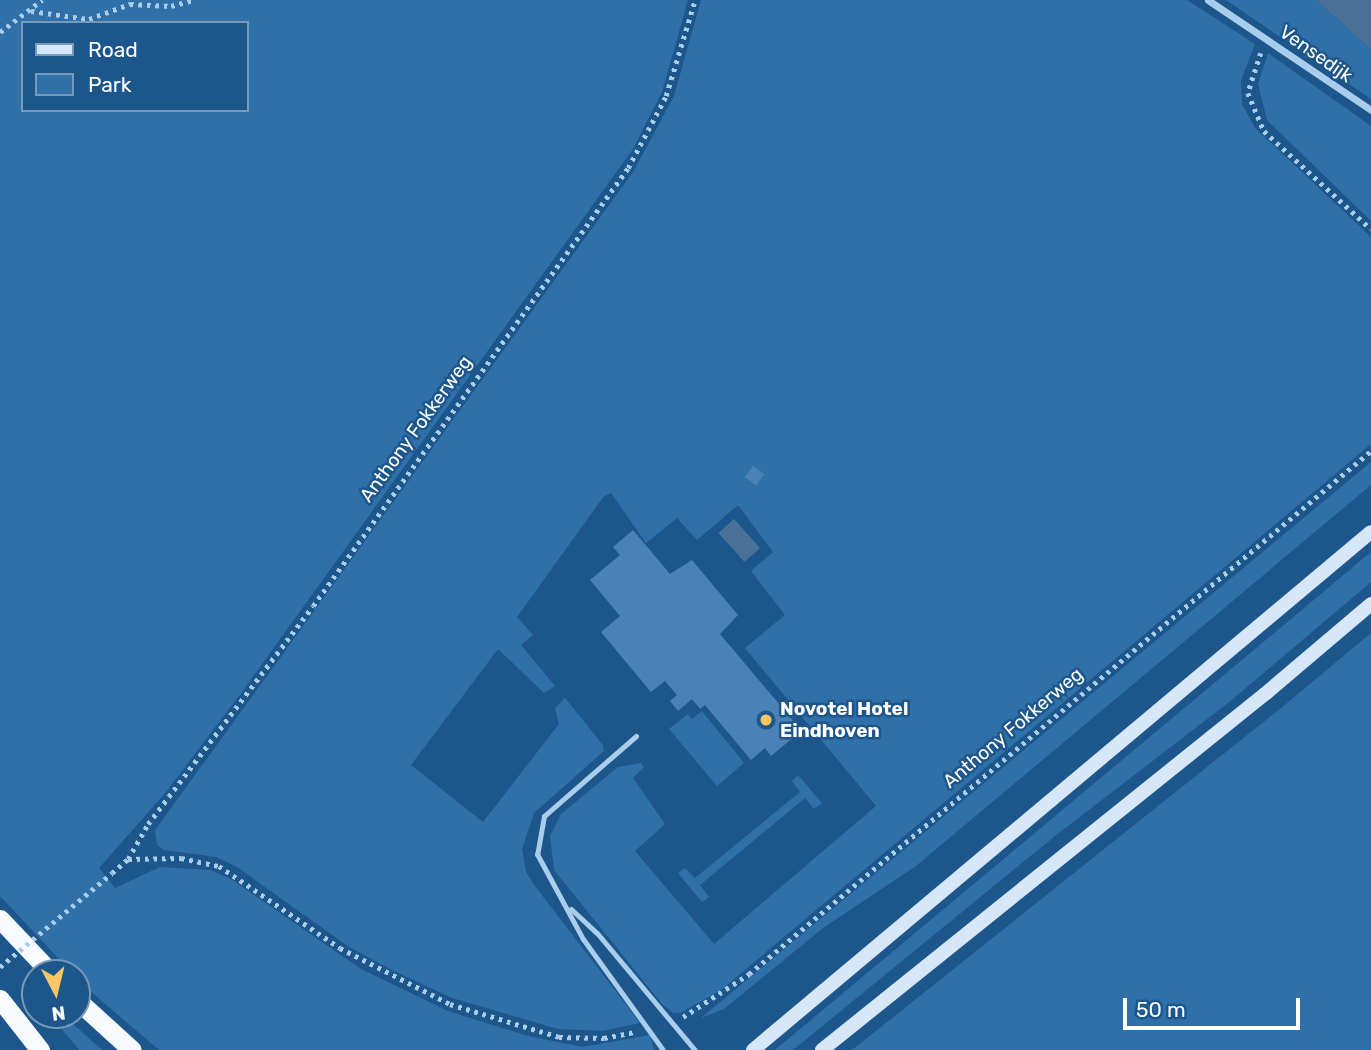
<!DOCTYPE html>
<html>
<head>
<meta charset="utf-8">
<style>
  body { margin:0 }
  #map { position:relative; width:1371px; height:1050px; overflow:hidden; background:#1d568b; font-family:Rubik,sans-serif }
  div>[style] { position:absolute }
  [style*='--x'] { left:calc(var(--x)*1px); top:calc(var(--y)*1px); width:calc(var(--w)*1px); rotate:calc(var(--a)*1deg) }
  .green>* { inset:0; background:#3070a9 }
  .water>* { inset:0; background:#497198; transform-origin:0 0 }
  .building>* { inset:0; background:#4a82b5; transform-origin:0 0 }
  .path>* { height:4.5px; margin-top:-2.25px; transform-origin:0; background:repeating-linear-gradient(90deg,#a9cdec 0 3.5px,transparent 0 8.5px) }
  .service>* { height:5px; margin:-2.5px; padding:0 2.5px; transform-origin:2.5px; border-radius:2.5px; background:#a9cdec }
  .minor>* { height:7px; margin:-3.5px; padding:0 3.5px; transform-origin:3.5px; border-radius:3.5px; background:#a9cdec }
  .secondary>* { height:14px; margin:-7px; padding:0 7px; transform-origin:7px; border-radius:7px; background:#d5e7f9 }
  .trunk>* { height:19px; margin:-9.5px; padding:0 9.5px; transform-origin:9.5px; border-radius:9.5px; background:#f7faff }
  .path-bridge>* { height:4.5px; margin-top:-2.25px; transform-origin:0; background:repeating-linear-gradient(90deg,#a9cdec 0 3.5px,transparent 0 8.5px) }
  .dots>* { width:19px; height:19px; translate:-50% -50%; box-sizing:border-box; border:4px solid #1d568b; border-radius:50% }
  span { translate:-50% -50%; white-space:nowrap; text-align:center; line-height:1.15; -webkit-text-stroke:5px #1d568b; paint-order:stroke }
  .street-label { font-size:19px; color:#fff }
  .poi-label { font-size:19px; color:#fff; font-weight:700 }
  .left { translate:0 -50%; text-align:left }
  .legend { position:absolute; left:21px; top:21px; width:228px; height:91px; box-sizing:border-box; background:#1d568b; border:2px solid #779ab9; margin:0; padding:9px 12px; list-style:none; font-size:21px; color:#fff }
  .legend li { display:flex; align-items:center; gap:14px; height:35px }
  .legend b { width:35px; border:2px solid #779ab9 }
  .north { position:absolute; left:21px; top:959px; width:70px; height:70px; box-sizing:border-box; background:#1d568b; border:2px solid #779ab9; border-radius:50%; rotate:173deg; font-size:19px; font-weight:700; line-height:28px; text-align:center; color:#fff }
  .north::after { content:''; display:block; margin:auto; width:24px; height:32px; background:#fcc667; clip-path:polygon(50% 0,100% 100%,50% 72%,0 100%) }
  .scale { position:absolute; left:1123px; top:998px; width:177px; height:32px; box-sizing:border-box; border:4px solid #fff; border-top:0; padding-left:9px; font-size:21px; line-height:24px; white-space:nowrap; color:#fff; -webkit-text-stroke:5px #1d568b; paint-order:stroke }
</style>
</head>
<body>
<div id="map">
  <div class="green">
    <i style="clip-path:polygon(evenodd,0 0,688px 0,662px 92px,633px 149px,242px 692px,166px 792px,99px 868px,115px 888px,160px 867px,210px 870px,231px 879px,361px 969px,448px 1011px,528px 1036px,583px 1047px,650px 1035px,654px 1050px,159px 1050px,83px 985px,77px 973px,72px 973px,0 896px,0 0,23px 23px,247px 23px,247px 110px,23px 110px,23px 23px)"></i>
    <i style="clip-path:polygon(701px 0,1187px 0,1255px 44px,1241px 80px,1242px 104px,1255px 128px,1371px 237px,1371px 444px,721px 990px,680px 1013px,673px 1013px,662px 1004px,554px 870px,550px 836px,561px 814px,618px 767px,641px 763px,644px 767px,633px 778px,665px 824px,635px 851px,714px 944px,876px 806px,745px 648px,785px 615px,751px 571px,773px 552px,738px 505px,697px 540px,677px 518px,646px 543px,611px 493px,604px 496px,517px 617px,533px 635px,521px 645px,555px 686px,544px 693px,498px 649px,411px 765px,483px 822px,559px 724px,555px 708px,565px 698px,603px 745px,604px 751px,534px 813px,522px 849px,526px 872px,535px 886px,640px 1023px,603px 1031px,558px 1029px,452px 998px,390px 969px,349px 947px,237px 867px,216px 857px,164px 850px,157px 845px,155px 830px,633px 172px,674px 96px)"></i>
    <i style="clip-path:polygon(1226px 0,1316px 0,1371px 50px,1371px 99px)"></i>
    <i style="clip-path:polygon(1268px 53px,1371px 126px,1371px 221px,1267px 120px,1258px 84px)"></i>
    <i style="clip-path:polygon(1371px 462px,1371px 485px,916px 866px,823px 928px,724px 1009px,701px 1018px)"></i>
    <i style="clip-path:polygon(1371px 552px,1371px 582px,1228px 703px,1055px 836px,793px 1050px,775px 1050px)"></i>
    <i style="clip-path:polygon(1371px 633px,1371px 1050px,852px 1050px,1286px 704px)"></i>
    <i style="clip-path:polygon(702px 711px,744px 763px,717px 786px,669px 729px,688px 714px,692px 719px)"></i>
    <i style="clip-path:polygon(798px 775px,822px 803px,814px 809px,805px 798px,700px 885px,709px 897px,702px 902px,678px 873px,685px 868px,695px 878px,800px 792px,792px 781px)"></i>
    <i style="clip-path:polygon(50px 1015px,63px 1015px,102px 1050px,79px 1050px)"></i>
  </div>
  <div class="water">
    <i style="clip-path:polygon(1316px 0,1371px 0,1371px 50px)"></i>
    <i style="left:734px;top:519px;width:39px;height:21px;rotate:48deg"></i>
  </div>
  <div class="building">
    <i style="left:753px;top:466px;width:14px;height:14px;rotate:36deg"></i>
    <i style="clip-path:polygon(633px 530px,670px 574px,692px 560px,738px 615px,720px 634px,795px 723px,789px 728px,795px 736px,771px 756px,765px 748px,751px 760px,705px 705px,700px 709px,692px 699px,678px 711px,670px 701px,677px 695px,665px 681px,651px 692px,601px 632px,620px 616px,590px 580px,620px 555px,613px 547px)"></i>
  </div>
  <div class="path">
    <i style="--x:31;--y:11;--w:59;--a:7.9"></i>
    <i style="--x:89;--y:19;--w:44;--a:-20.1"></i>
    <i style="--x:130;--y:4;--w:41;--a:2.8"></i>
    <i style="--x:171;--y:6;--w:23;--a:-15"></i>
    <i style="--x:0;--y:32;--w:53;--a:-37.3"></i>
    <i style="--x:1261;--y:53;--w:42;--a:108"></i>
    <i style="--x:1248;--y:93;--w:41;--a:67.2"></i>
    <i style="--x:1264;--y:131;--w:145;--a:42.5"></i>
    <i style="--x:128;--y:859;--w:40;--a:-60.3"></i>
    <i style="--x:148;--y:824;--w:273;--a:-52.9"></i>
    <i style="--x:313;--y:606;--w:540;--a:-54.28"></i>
    <i style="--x:628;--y:168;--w:81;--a:-62.2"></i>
    <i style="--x:666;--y:96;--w:100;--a:-73.2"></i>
    <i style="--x:112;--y:873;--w:21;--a:-41"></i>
    <i style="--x:128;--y:859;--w:53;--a:-1.1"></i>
    <i style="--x:181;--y:858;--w:39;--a:12"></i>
    <i style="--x:219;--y:866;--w:146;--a:34.1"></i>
    <i style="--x:340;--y:948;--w:123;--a:27"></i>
    <i style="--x:450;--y:1004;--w:114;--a:16.8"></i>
    <i style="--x:559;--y:1037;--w:45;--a:1.3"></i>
    <i style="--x:604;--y:1038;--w:32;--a:-11"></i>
    <i style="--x:683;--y:1017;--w:79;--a:-33.1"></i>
    <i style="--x:749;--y:974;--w:813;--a:-40.06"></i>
  </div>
  <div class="service">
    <i style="--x:636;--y:736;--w:122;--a:139"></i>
    <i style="--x:544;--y:816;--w:39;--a:100"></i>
    <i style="--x:537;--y:854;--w:97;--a:61.6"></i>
    <i style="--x:583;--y:939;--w:137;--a:54.2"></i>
    <i style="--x:571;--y:909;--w:35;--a:43"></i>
    <i style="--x:597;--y:933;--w:153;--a:50.1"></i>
  </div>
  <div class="minor">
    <i style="--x:1208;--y:0;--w:197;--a:34"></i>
  </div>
  <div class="secondary">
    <i style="--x:753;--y:1050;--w:806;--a:-39.97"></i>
    <i style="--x:822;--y:1050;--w:568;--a:-38.79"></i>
    <i style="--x:1265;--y:694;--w:139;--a:-40.3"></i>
  </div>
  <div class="trunk">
    <i style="--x:0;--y:919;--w:74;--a:46.6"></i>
    <i style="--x:0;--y:999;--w:65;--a:51.9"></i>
    <i style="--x:77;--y:1000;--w:74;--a:42.3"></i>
  </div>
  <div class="path-bridge">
    <i style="--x:0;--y:967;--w:146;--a:-40"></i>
  </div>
  <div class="dots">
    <i style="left:766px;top:720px;background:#fcc667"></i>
  </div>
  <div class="street-label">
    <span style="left:1316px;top:54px;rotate:35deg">Vensedijk</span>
    <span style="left:416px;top:429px;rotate:-54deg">Anthony Fokkerweg</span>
    <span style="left:1013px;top:728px;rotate:-40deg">Anthony Fokkerweg</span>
  </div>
  <div class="poi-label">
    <span class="left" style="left:780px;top:720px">Novotel Hotel<br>Eindhoven</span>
  </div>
  <ul class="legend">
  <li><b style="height:9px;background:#d5e7f9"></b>Road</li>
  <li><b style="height:19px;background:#3070a9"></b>Park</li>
  </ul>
  <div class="north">N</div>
  <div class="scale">50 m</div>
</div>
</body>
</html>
